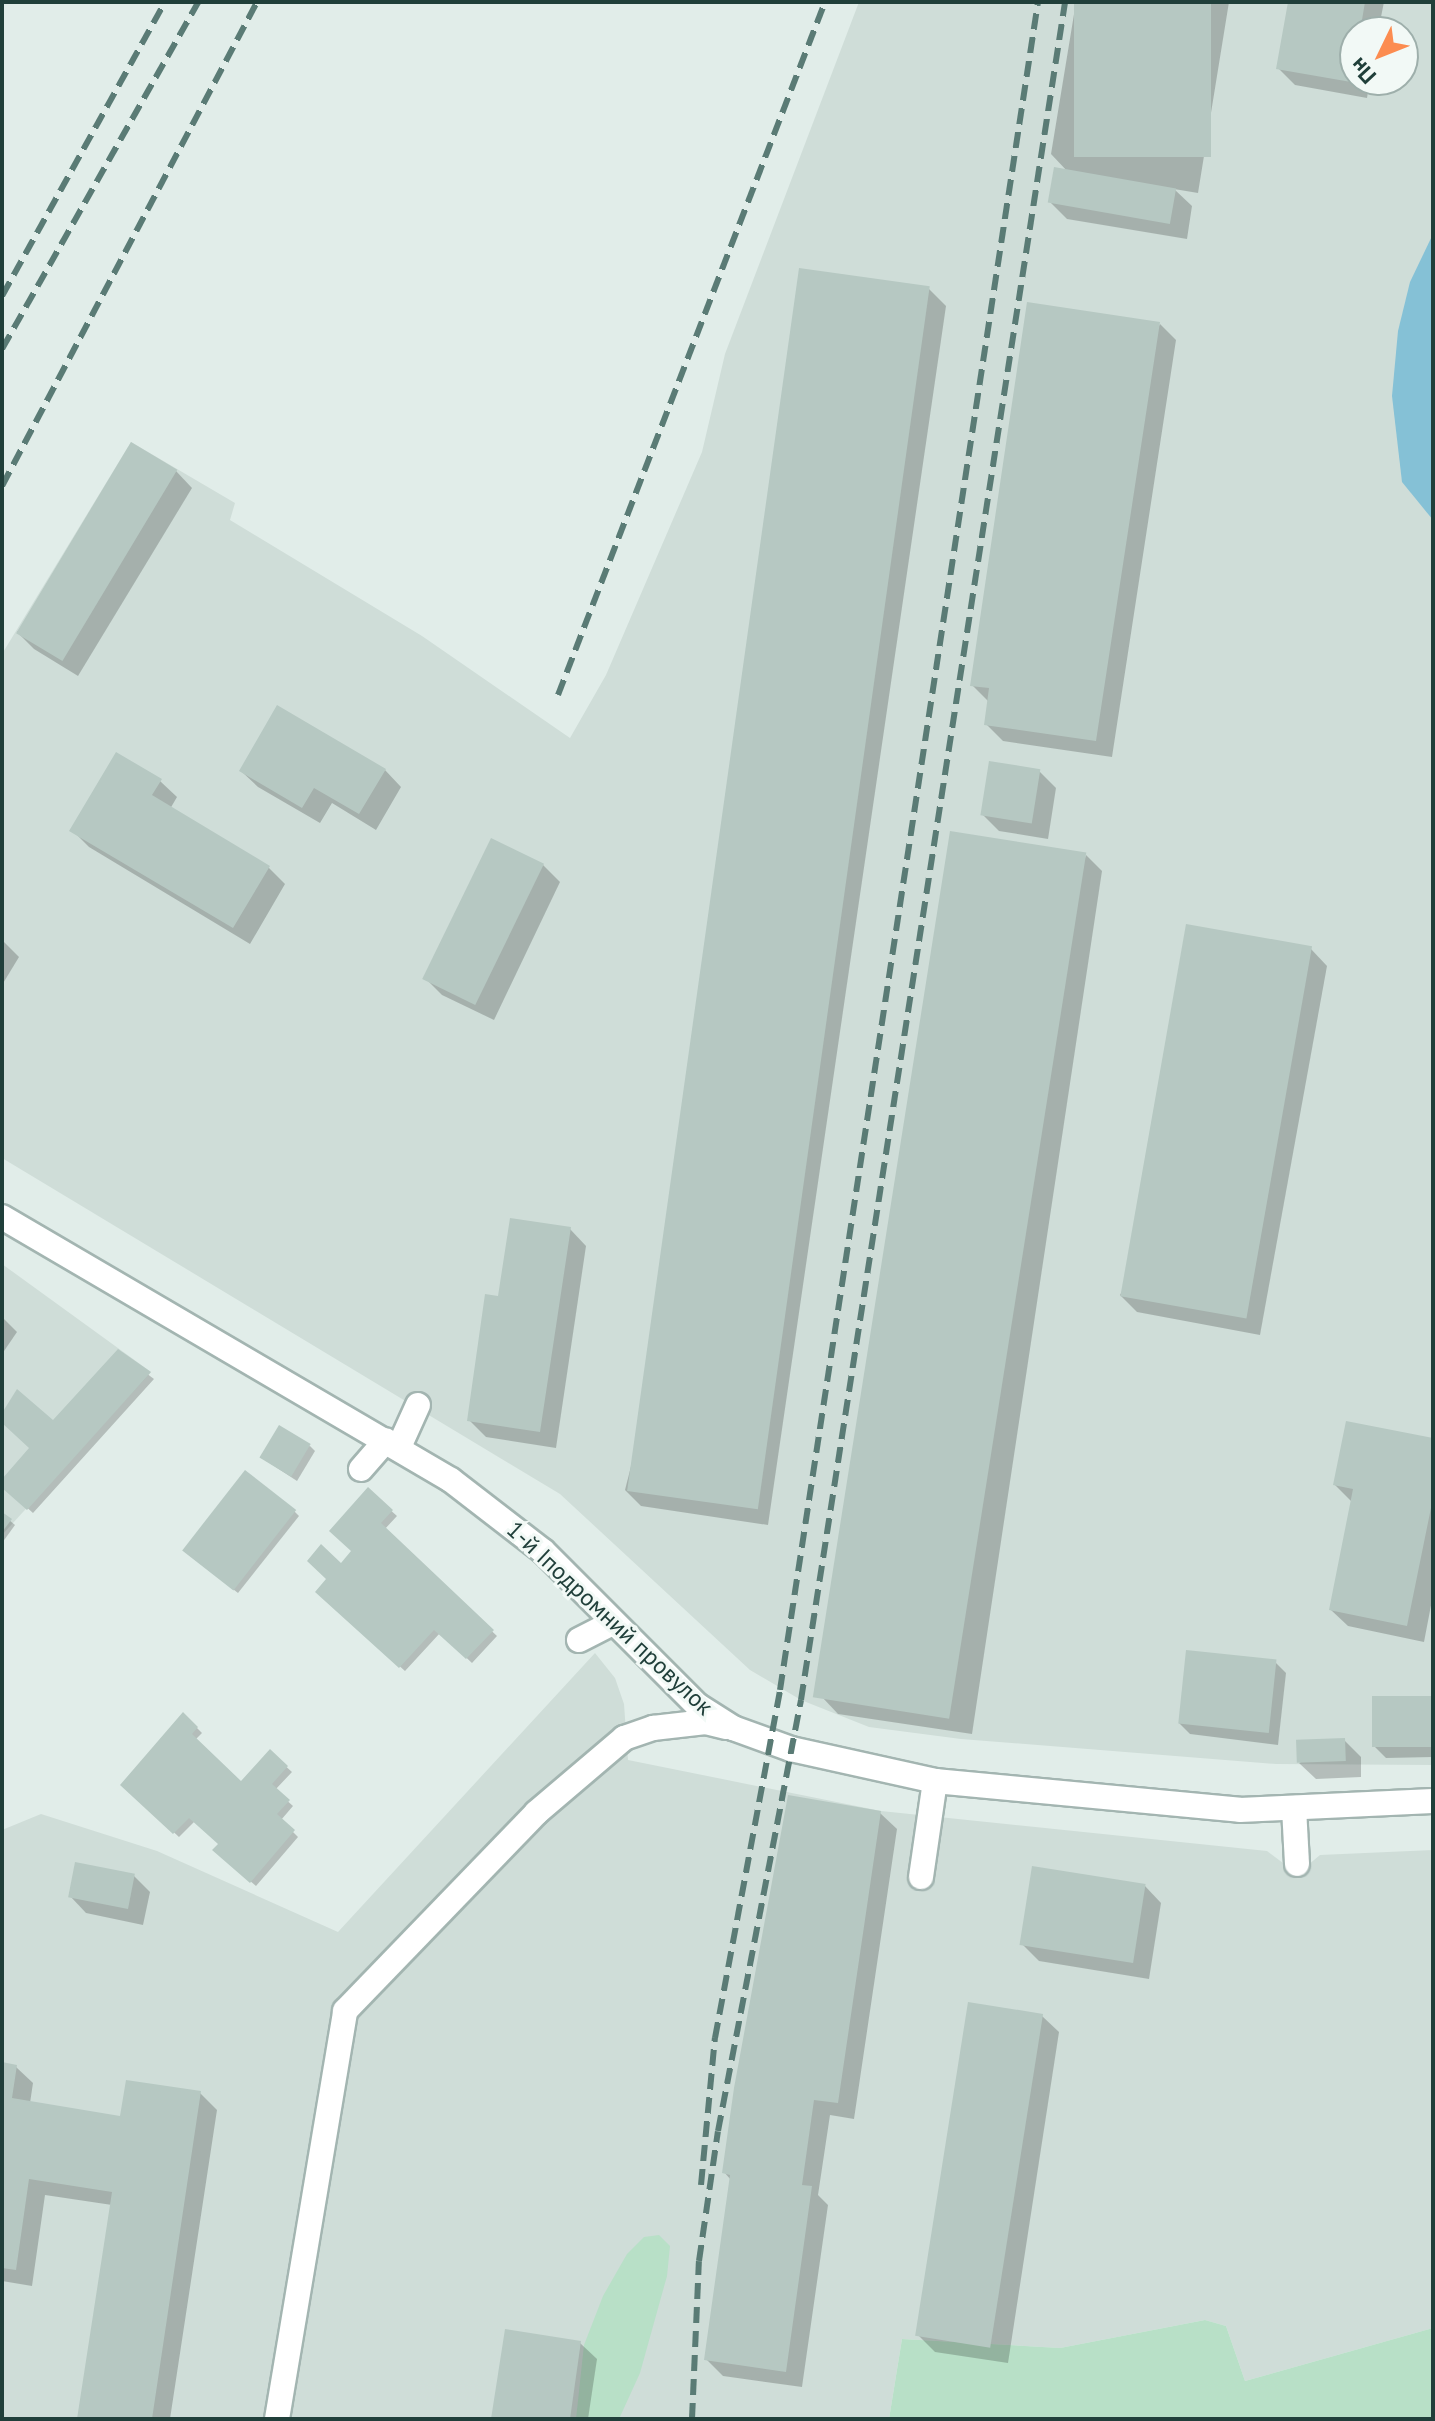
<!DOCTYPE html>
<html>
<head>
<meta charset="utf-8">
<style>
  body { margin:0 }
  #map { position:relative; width:1435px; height:2421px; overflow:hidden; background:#e1ede9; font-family:"PT Sans",sans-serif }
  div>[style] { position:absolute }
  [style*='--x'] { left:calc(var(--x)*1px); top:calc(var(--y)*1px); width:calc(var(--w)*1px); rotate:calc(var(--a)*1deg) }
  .built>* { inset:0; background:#cfddd8 }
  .green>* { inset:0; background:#b8e0c7 }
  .water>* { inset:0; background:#85c1d6 }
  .shadow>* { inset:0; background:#0003 }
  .building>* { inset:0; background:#b6c8c2; transform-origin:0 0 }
  .roads { filter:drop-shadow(2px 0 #a3b5b1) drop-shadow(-2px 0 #a3b5b1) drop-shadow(0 2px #a3b5b1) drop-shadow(0 -2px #a3b5b1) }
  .minor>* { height:24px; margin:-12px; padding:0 12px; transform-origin:12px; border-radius:12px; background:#fff }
  .rail>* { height:6px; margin-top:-3px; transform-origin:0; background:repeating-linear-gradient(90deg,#5a7b75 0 16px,transparent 0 24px) }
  span { translate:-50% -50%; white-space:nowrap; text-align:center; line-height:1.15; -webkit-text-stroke:6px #f2f9f6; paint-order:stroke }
  .street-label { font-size:24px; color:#203f3a }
  .frame { position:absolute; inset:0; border:4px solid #203f3a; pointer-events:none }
  .north { position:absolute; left:1339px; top:16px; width:80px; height:80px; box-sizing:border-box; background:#f2f9f6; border:2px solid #9eafab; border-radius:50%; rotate:227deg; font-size:22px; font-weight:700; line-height:32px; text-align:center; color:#203f3a }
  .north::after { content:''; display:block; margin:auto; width:28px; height:36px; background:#fc8c50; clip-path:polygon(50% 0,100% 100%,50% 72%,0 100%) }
</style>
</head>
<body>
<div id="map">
  <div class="built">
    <i style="clip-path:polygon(evenodd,859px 2px,1433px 2px,1433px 1765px,1276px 1764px,961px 1739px,869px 1727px,801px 1700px,750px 1670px,560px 1494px,2px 1158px,2px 654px,131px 442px,235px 503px,230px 520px,422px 636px,570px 738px,606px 675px,702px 452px,725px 354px,859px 2px,1355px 32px,1403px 32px,1403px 80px,1355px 80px,1355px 32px)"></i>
    <i style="clip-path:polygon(2px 1264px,151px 1372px,2px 1535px)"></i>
    <i style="clip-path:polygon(595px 1653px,615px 1678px,624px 1704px,628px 1760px,881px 1811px,1267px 1851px,1283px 1863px,1308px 1865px,1320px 1855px,1433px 1850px,1433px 2328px,1245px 2381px,1226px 2326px,1205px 2320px,1060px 2348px,902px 2339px,889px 2419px,2px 2419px,2px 1830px,41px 1814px,157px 1851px,338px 1932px)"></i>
  </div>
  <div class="green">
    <i style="clip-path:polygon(659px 2235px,670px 2246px,667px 2276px,640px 2373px,619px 2419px,576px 2419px,584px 2345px,603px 2296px,627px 2254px,644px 2237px)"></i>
    <i style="clip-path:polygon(1205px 2320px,1226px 2326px,1245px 2381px,1433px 2328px,1433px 2419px,889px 2419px,902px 2339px,1060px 2348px)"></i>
  </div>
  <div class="water">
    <i style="clip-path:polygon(1433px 234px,1433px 520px,1402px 482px,1392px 396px,1398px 331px,1410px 282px)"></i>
  </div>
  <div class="shadow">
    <i style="clip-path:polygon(1076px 2px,1229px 2px,1198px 193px,1174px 189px,1192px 206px,1187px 239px,1067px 219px,1050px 202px,1068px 172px,1051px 154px)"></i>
    <i style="clip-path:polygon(1290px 2px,1384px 2px,1378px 32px,1355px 32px,1355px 80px,1370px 80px,1367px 98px,1295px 85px,1278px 68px)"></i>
    <i style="clip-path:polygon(929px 289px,946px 306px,768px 1525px,641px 1506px,625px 1490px)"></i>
    <i style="clip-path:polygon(1160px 324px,1176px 340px,1112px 757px,1003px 741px,986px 724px,989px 702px,972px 685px)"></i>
    <i style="clip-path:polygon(176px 471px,192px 488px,78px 676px,34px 649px,17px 632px)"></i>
    <i style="clip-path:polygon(385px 770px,401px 787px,376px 830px,332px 803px,320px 823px,258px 787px,241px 771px)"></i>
    <i style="clip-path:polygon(1039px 771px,1056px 788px,1048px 839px,999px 831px,982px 814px)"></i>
    <i style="clip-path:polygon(160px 781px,177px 797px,170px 809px,269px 868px,285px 884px,250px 944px,89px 847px,72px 830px)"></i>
    <i style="clip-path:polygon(1086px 855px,1102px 871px,972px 1734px,838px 1714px,822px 1697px)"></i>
    <i style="clip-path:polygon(543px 865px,560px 882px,494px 1020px,442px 995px,426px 979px)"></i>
    <i style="clip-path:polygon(2px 940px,19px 957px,2px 985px)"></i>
    <i style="clip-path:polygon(1311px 949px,1327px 966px,1260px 1335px,1137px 1312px,1120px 1295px)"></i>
    <i style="clip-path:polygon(570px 1229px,586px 1246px,556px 1448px,486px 1437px,469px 1420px)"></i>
    <i style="clip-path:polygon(2px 1317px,17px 1332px,2px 1354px)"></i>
    <i style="clip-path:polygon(118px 1352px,154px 1379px,33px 1513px,2px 1485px,32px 1448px,2px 1416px,53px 1423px)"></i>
    <i style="clip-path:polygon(1433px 1440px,1433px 1595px,1424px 1642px,1348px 1626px,1331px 1610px,1352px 1502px,1335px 1485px)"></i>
    <i style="clip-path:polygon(310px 1446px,315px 1451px,297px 1481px,262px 1458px)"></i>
    <i style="clip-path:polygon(368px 1490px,397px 1516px,384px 1530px,497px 1636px,472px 1663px,440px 1633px,405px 1671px,317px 1592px,354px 1552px)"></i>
    <i style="clip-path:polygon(294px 1511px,299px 1516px,238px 1593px,189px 1555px)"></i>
    <i style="clip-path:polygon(2px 1514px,15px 1525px,2px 1543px)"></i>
    <i style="clip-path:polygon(1275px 1662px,1286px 1673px,1278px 1745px,1190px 1734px,1179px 1723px)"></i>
    <i style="clip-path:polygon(1433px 1698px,1433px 1757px,1386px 1758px,1375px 1747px)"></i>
    <i style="clip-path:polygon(184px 1715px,202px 1733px,195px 1740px,241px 1784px,270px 1752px,292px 1772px,275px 1790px,293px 1806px,281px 1820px,298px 1837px,256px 1886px,220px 1855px,220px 1844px,195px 1821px,179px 1837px,123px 1785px)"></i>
    <i style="clip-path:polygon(1344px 1740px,1361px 1757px,1361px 1777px,1316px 1779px,1299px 1763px)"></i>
    <i style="clip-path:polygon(880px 1813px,897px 1829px,854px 2119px,830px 2115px,818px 2195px,828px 2205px,802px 2387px,723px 2376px,706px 2359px,731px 2180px,724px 2172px)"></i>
    <i style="clip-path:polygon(134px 1876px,150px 1892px,143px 1925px,86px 1913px,70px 1896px)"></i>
    <i style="clip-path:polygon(1145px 1886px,1161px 1903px,1149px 1979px,1039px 1961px,1022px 1944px)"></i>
    <i style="clip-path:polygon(1042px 2016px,1059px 2032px,1008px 2363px,935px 2352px,918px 2335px)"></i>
    <i style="clip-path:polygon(2px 2064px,16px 2067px,33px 2083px,30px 2103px,122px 2118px,200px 2093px,217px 2110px,170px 2419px,79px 2419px,112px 2205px,45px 2195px,32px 2286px,2px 2281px)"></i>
    <i style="clip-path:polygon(580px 2343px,597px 2359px,588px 2419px,493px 2419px)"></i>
  </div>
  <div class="building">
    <i style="left:1074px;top:2px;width:137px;height:155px"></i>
    <i style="clip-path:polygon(1288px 2px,1365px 2px,1360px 32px,1355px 32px,1351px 82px,1276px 69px)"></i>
    <i style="left:1054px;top:167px;width:124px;height:36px;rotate:10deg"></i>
    <i style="left:799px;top:268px;width:132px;height:1235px;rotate:8deg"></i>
    <i style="clip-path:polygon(1027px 302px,1160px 322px,1096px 741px,984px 725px,989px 688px,970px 686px)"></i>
    <i style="left:131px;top:442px;width:54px;height:223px;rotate:31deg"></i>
    <i style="clip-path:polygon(277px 705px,386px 769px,359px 814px,314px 788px,302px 808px,239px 771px)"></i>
    <i style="clip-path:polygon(116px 752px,162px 779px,152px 795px,270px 866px,233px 928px,69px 831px)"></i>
    <i style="left:989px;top:761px;width:52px;height:55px;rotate:9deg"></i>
    <i style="left:950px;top:831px;width:138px;height:877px;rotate:9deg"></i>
    <i style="left:491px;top:838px;width:59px;height:157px;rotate:26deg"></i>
    <i style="left:1186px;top:924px;width:128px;height:378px;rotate:10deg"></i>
    <i style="clip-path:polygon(510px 1218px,571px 1227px,540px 1432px,467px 1421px,485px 1294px,498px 1296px)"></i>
    <i style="clip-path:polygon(118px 1349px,151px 1372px,27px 1510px,2px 1488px,2px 1479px,29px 1448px,2px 1423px,2px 1413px,17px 1389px,53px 1420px)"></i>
    <i style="clip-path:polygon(1346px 1421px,1433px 1438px,1433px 1498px,1407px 1626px,1329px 1610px,1353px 1489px,1333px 1485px)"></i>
    <i style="left:279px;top:1425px;width:37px;height:38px;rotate:31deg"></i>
    <i style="left:245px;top:1470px;width:65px;height:102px;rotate:38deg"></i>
    <i style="clip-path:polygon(368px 1487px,393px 1510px,381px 1523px,494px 1630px,466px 1659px,434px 1630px,399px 1668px,315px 1592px,326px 1579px,307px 1561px,321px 1544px,341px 1563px,351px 1551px,329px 1531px)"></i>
    <i style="clip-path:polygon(2px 1512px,12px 1519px,2px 1532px)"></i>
    <i style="left:1186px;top:1650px;width:91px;height:74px;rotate:6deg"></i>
    <i style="left:1433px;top:1696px;width:51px;height:61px;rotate:90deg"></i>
    <i style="clip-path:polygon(183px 1712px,198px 1727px,192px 1734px,241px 1781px,270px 1749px,288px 1766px,272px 1784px,290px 1800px,277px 1814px,295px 1830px,250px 1883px,212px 1850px,218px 1844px,189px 1818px,173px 1834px,120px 1785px)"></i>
    <i style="left:1345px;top:1738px;width:23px;height:49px;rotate:88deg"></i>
    <i style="clip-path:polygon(788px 1795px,881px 1811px,838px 2103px,814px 2100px,802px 2185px,812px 2186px,786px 2372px,704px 2360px,730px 2175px,722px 2173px,734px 2088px)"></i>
    <i style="left:75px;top:1862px;width:61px;height:36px;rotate:11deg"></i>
    <i style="left:1032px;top:1866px;width:115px;height:80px;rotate:9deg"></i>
    <i style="left:968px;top:2002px;width:76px;height:338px;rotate:9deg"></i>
    <i style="clip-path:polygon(2px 2062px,17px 2065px,12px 2098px,120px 2116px,126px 2080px,201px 2091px,152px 2419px,77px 2419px,112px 2192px,29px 2179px,16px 2270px,2px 2268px)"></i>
    <i style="clip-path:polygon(505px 2329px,581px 2341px,570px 2419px,491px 2419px)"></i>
  </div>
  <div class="roads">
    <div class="minor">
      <i style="--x:2;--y:1217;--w:520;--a:30.36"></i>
      <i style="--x:451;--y:1480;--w:116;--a:37.7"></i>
      <i style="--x:543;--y:1551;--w:218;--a:45"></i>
      <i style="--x:697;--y:1705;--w:43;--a:32.6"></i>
      <i style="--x:733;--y:1728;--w:62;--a:19.9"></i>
      <i style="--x:791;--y:1749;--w:148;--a:12.5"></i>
      <i style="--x:935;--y:1781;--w:306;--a:5.4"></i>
      <i style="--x:1240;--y:1810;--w:193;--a:-2.7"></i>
      <i style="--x:399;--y:1447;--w:46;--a:-65.7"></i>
      <i style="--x:361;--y:1469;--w:38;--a:-49"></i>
      <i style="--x:579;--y:1640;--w:39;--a:-27"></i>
      <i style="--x:1294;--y:1808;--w:56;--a:86.9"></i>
      <i style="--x:921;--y:1877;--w:97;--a:-81.7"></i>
      <i style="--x:277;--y:2419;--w:414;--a:-80.5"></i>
      <i style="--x:345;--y:2011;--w:275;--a:-46"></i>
      <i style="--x:536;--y:1813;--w:116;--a:-40.4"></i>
      <i style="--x:624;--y:1738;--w:31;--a:-19"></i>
      <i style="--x:653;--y:1728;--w:53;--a:-6.5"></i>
      <i style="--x:706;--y:1722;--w:21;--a:14"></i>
    </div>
  </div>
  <div class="rail">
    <i style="--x:2;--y:296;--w:336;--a:-61"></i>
    <i style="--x:2;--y:349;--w:399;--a:-60.5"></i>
    <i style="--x:2;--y:486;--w:547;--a:-62.22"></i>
    <i style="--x:558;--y:695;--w:743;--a:-68.93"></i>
    <i style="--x:701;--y:2185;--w:148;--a:-84.6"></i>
    <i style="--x:715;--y:2038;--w:354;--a:-79.4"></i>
    <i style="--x:780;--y:1690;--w:1708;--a:-81.31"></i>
    <i style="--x:692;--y:2419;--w:158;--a:-87.5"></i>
    <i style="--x:699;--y:2261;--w:131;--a:-81.7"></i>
    <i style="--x:718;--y:2131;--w:439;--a:-79.1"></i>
    <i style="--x:801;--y:1700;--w:1718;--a:-81.16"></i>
  </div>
  <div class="street-label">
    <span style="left:610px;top:1618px;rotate:43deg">1-й Іподромний провулок</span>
  </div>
  <div class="frame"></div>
  <div class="north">Пн</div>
</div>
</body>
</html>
